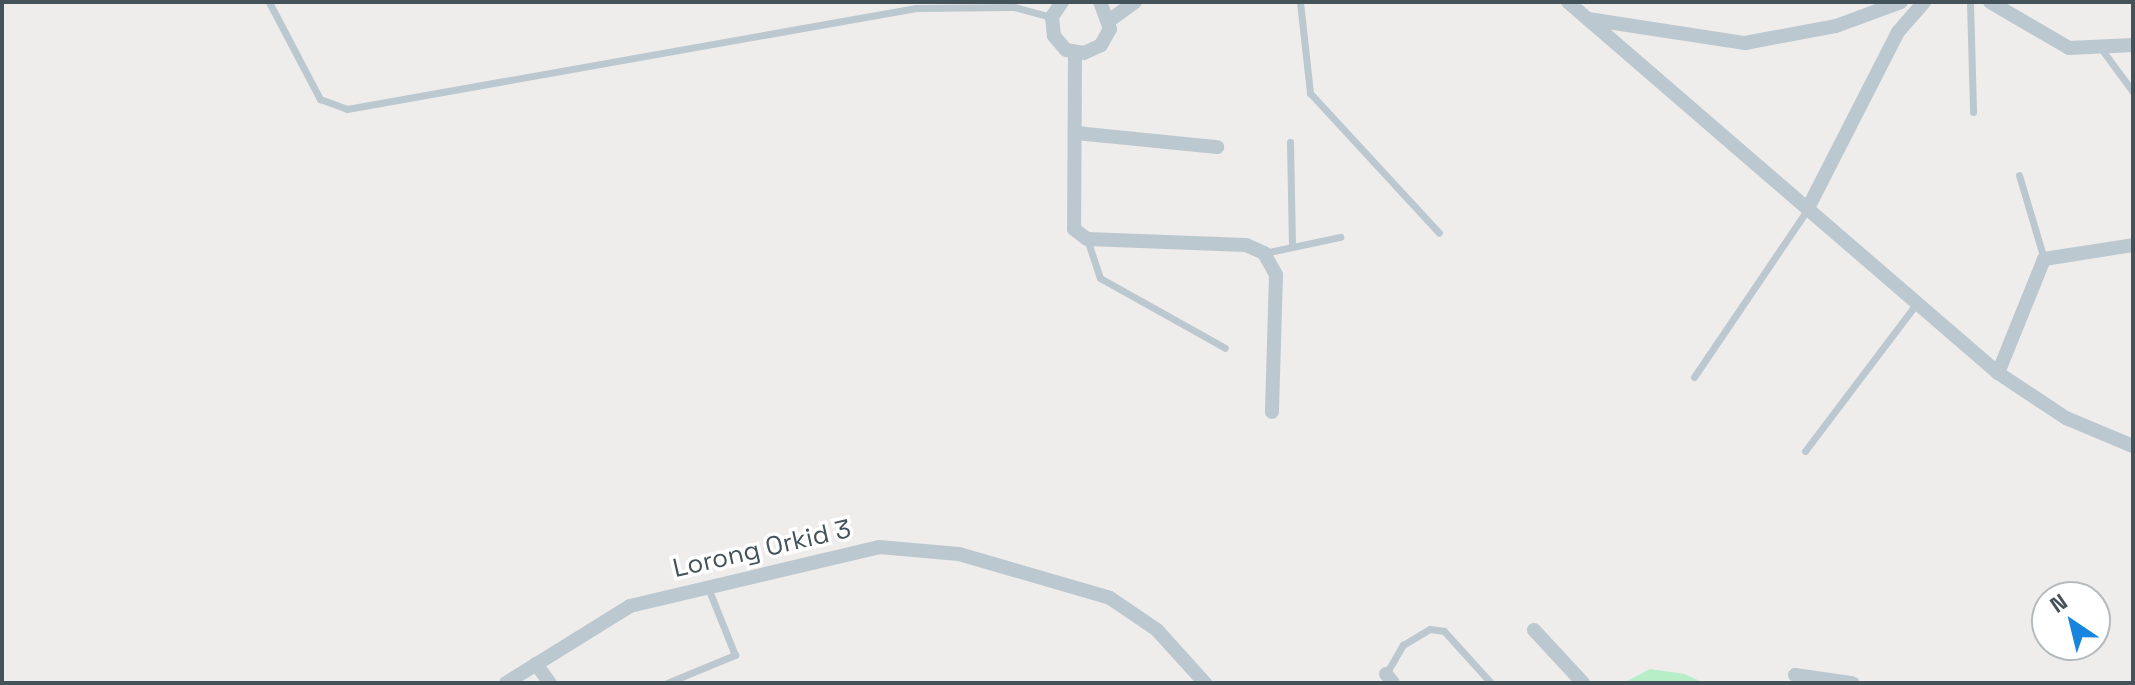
<!DOCTYPE html>
<html>
<head>
<meta charset="utf-8">
<style>
  body { margin:0 }
  #map { position:relative; width:2135px; height:685px; overflow:hidden; background:#efecec; font-family:"Space Grotesk",sans-serif }
  div>[style] { position:absolute }
  [style*='--x'] { left:calc(var(--x)*1px); top:calc(var(--y)*1px); width:calc(var(--w)*1px); rotate:calc(var(--a)*1deg) }
  .green>* { inset:0; background:#b8eec7 }
  .lane>* { height:7px; margin:-3.5px; padding:0 3.5px; transform-origin:3.5px; border-radius:3.5px; background:#bcc8cf }
  .street>* { height:14px; margin:-7px; padding:0 7px; transform-origin:7px; border-radius:7px; background:#bcc8cf }
  span { translate:-50% -50%; white-space:nowrap; text-align:center; line-height:1.15; -webkit-text-stroke:7px #fff; paint-order:stroke }
  .street-label { font-size:26px; color:#445259 }
  .frame { position:absolute; inset:0; border:4px solid #445259; pointer-events:none }
  .north { position:absolute; left:2031px; top:581px; width:80px; height:80px; box-sizing:border-box; background:#fff; border:2px solid #b4babd; border-radius:50%; rotate:325deg; font-size:22px; font-weight:700; line-height:32px; text-align:center; color:#445259 }
  .north::after { content:''; display:block; margin:auto; width:28px; height:36px; background:#1785dd; clip-path:polygon(50% 0,100% 100%,50% 72%,0 100%) }
</style>
</head>
<body>
<div id="map">
  <div class="green">
    <i style="clip-path:polygon(1650px 669px,1685px 674px,1704px 683px,1623px 683px)"></i>
  </div>
  <div class="lane">
    <i style="--x:269;--y:2;--w:110;--a:62.3"></i>
    <i style="--x:320;--y:99;--w:29;--a:20"></i>
    <i style="--x:347;--y:109;--w:578;--a:-10.07"></i>
    <i style="--x:916;--y:8;--w:98;--a:-0.6"></i>
    <i style="--x:1014;--y:7;--w:39;--a:15"></i>
    <i style="--x:1300;--y:2;--w:92;--a:83.7"></i>
    <i style="--x:1310;--y:93;--w:190;--a:47.3"></i>
    <i style="--x:1970;--y:2;--w:110;--a:88.4"></i>
    <i style="--x:2100;--y:47;--w:56;--a:53.7"></i>
    <i style="--x:1290;--y:142;--w:101;--a:88.9"></i>
    <i style="--x:2019;--y:175;--w:88;--a:73.4"></i>
    <i style="--x:1087;--y:239;--w:41;--a:71.6"></i>
    <i style="--x:1100;--y:278;--w:143;--a:29.2"></i>
    <i style="--x:1264;--y:253;--w:78;--a:-11.9"></i>
    <i style="--x:1694;--y:377;--w:202;--a:-55.9"></i>
    <i style="--x:1805;--y:451;--w:186;--a:-52.9"></i>
    <i style="--x:1386;--y:674;--w:34;--a:-60"></i>
    <i style="--x:1403;--y:645;--w:31;--a:-31"></i>
    <i style="--x:1430;--y:629;--w:14;--a:8"></i>
    <i style="--x:1444;--y:631;--w:70;--a:47.9"></i>
    <i style="--x:667;--y:683;--w:74;--a:-22.4"></i>
    <i style="--x:735;--y:655;--w:72;--a:-111.9"></i>
  </div>
  <div class="street">
    <i style="--x:1062;--y:2;--w:18;--a:124"></i>
    <i style="--x:1052;--y:17;--w:19;--a:84"></i>
    <i style="--x:1054;--y:36;--w:18;--a:49"></i>
    <i style="--x:1066;--y:50;--w:18;--a:9"></i>
    <i style="--x:1084;--y:53;--w:19;--a:-25"></i>
    <i style="--x:1101;--y:45;--w:18;--a:-61"></i>
    <i style="--x:1110;--y:29;--w:29;--a:-110"></i>
    <i style="--x:1568;--y:2;--w:568;--a:40.79"></i>
    <i style="--x:1998;--y:373;--w:82;--a:33.5"></i>
    <i style="--x:2066;--y:418;--w:73;--a:22.7"></i>
    <i style="--x:1990;--y:2;--w:91;--a:30.2"></i>
    <i style="--x:2069;--y:48;--w:64;--a:-2.7"></i>
    <i style="--x:1588;--y:19;--w:159;--a:8.7"></i>
    <i style="--x:1745;--y:43;--w:93;--a:-10.6"></i>
    <i style="--x:1836;--y:26;--w:69;--a:-20.3"></i>
    <i style="--x:1110;--y:20;--w:31;--a:-36"></i>
    <i style="--x:1075;--y:53;--w:176;--a:90.3"></i>
    <i style="--x:1074;--y:229;--w:16;--a:38"></i>
    <i style="--x:1087;--y:239;--w:159;--a:2.2"></i>
    <i style="--x:1246;--y:245;--w:20;--a:24"></i>
    <i style="--x:1264;--y:253;--w:25;--a:61"></i>
    <i style="--x:1276;--y:275;--w:137;--a:91.7"></i>
    <i style="--x:1076;--y:133;--w:142;--a:5.7"></i>
    <i style="--x:1809;--y:206;--w:195;--a:-62.9"></i>
    <i style="--x:1898;--y:32;--w:40;--a:-49"></i>
    <i style="--x:1998;--y:373;--w:123;--a:-68"></i>
    <i style="--x:2044;--y:259;--w:90;--a:-8.9"></i>
    <i style="--x:1534;--y:630;--w:72;--a:47.2"></i>
    <i style="--x:536;--y:664;--w:24;--a:54"></i>
    <i style="--x:1386;--y:674;--w:11;--a:52"></i>
    <i style="--x:1795;--y:675;--w:58;--a:8"></i>
    <i style="--x:506;--y:683;--w:146;--a:-31.8"></i>
    <i style="--x:630;--y:606;--w:256;--a:-13.3"></i>
    <i style="--x:879;--y:547;--w:80;--a:5"></i>
    <i style="--x:959;--y:554;--w:157;--a:16.2"></i>
    <i style="--x:1110;--y:598;--w:57;--a:34.2"></i>
    <i style="--x:1157;--y:630;--w:72;--a:47.8"></i>
  </div>
  <div class="street-label">
    <span style="left:762px;top:549px;rotate:-13deg">Lorong Orkid 3</span>
  </div>
  <div class="frame"></div>
  <div class="north">N</div>
</div>
</body>
</html>
